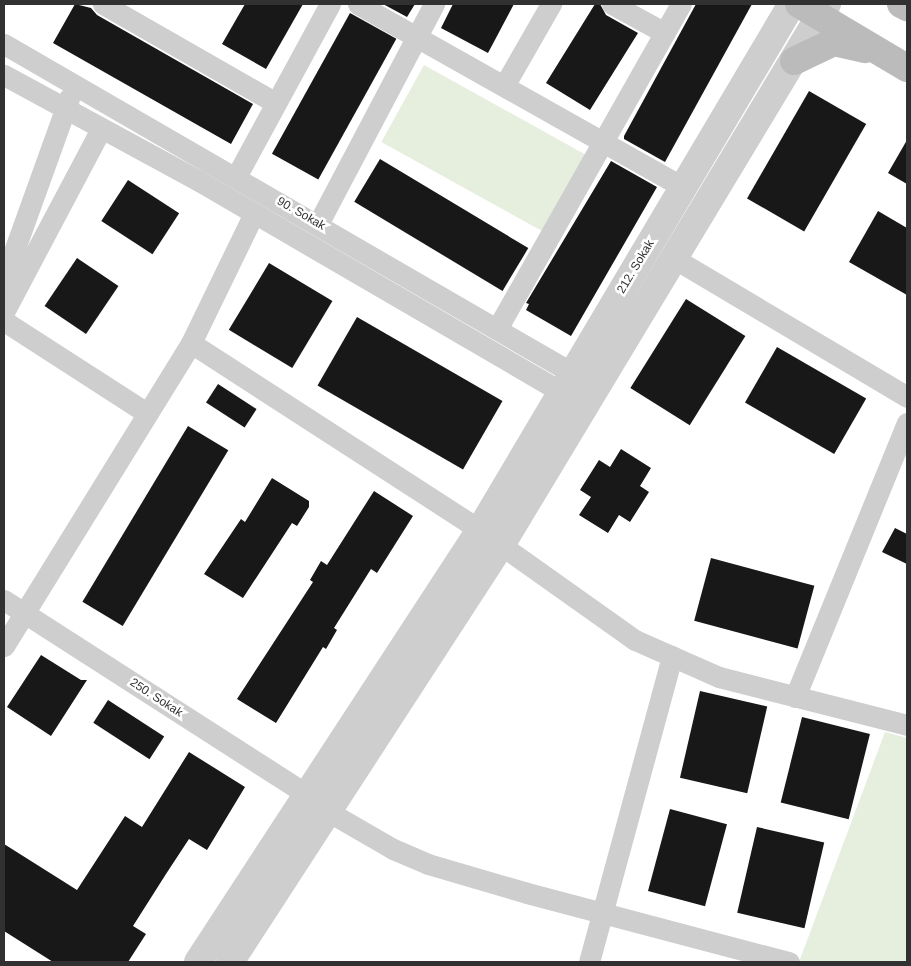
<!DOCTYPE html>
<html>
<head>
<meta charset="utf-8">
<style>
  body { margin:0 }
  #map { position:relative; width:911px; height:966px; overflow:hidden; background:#fff; font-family:Arial,sans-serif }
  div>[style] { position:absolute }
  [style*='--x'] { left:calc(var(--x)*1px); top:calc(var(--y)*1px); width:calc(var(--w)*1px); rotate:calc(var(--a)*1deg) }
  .green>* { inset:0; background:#e6eede; transform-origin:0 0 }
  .building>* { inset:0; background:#181818; transform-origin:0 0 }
  .minor>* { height:21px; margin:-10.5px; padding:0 10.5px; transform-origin:10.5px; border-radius:10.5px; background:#cecece }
  .tertiary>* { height:28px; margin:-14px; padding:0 14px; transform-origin:14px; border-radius:14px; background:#cecece }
  .secondary>* { height:28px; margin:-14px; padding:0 14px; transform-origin:14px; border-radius:14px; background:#bbb }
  span { translate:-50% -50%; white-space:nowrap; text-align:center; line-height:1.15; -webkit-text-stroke:5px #fff; paint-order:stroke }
  .street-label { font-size:12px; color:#313131 }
  .frame { position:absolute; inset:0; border:5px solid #313131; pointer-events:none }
</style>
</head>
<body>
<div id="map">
  <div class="green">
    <i style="left:424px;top:65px;width:188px;height:88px;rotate:29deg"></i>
    <i style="clip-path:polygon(885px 732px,907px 738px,907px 962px,799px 962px)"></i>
  </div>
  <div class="building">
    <i style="clip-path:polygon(75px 4px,91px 8px,97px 15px,253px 104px,231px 144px,53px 43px)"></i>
    <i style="clip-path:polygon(245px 4px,303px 4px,266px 69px,222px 44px)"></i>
    <i style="clip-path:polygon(383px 4px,415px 4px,407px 17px)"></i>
    <i style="clip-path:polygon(453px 4px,514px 4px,488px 53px,441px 28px)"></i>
    <i style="clip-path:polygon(595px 4px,600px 4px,606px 15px,638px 33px,590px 110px,546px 83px)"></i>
    <i style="clip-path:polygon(696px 4px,752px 4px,665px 162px,624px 139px,624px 136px)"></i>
    <i style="left:350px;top:13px;width:53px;height:161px;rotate:29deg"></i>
    <i style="left:809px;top:91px;width:66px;height:124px;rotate:30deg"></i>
    <i style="clip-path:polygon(907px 140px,907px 184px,888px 173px)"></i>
    <i style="left:380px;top:159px;width:173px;height:50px;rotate:31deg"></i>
    <i style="clip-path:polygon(611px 161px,657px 187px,571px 336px,526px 310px,529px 304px,526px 303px)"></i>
    <i style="left:128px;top:180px;width:61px;height:49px;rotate:33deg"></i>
    <i style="clip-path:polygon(878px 211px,907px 228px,907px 295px,849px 262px)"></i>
    <i style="left:77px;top:258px;width:50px;height:58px;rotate:34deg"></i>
    <i style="left:269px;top:263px;width:74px;height:78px;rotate:31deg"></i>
    <i style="left:686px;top:299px;width:70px;height:105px;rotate:32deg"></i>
    <i style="left:357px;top:317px;width:168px;height:79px;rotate:30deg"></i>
    <i style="left:777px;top:347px;width:103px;height:64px;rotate:30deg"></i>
    <i style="left:218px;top:384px;width:46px;height:22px;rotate:33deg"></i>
    <i style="left:188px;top:426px;width:47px;height:205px;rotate:31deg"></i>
    <i style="clip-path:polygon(621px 449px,651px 468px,640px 486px,649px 492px,630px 522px,619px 515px,608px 533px,579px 515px,591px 497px,580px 490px,599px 460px,610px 467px)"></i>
    <i style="clip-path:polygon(272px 478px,309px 501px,309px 507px,297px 526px,292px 523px,243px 598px,204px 574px,241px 519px,245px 522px)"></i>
    <i style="clip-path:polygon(374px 491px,413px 516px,377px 573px,371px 569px,334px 628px,337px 630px,326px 649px,323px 647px,276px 723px,237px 699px,313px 582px,310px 580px,321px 561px,327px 565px)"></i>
    <i style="clip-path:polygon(895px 528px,907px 534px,907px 564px,882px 552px)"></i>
    <i style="left:711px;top:558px;width:107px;height:65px;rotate:15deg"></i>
    <i style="clip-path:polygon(41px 655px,81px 680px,87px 680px,51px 736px,7px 707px)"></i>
    <i style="left:700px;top:691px;width:69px;height:89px;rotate:13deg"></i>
    <i style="left:108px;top:700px;width:67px;height:27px;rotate:33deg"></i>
    <i style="left:802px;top:717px;width:70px;height:88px;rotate:14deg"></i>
    <i style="clip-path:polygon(189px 752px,245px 787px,207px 850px,189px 839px,166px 874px,133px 926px,146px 934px,128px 962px,53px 962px,4px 931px,4px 844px,77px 890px,125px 816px,142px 827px)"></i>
    <i style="left:670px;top:809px;width:59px;height:85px;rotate:15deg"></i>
    <i style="left:757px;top:827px;width:69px;height:88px;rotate:13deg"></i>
  </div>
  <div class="minor">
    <i style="--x:103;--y:4;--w:199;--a:29.8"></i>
    <i style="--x:358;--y:4;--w:373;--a:29.4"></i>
    <i style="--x:612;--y:4;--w:60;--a:28.7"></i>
    <i style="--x:4;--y:44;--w:673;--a:30.07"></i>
    <i style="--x:4;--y:75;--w:222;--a:28.5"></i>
    <i style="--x:199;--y:181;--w:435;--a:30.2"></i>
    <i style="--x:504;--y:86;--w:95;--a:-60.2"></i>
    <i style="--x:236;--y:177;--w:197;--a:-61.5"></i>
    <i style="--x:318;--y:224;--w:249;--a:-62.2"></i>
    <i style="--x:675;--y:259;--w:270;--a:30.7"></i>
    <i style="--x:4;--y:279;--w:192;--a:-70.2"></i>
    <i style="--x:4;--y:312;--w:207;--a:-62.1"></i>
    <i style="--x:4;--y:321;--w:170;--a:32.8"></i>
    <i style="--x:497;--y:329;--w:373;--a:-60.5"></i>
    <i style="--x:191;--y:343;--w:344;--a:32.9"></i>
    <i style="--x:480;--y:530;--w:190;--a:35.4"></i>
    <i style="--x:635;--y:640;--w:92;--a:23.8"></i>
    <i style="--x:719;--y:677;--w:194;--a:14.3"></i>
    <i style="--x:4;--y:600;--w:361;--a:32.7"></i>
    <i style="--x:308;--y:795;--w:27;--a:39"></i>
    <i style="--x:329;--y:812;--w:74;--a:30"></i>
    <i style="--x:393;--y:849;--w:38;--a:23"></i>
    <i style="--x:428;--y:864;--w:103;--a:16.3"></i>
    <i style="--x:527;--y:893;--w:271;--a:14.8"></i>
    <i style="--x:4;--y:646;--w:356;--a:-58.3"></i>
    <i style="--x:191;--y:343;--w:144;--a:-64.1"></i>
    <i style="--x:795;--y:697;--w:296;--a:-67.8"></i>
    <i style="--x:589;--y:962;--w:317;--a:-74.8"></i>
  </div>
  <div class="tertiary">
    <i style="--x:198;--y:962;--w:516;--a:-56.86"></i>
    <i style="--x:480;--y:530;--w:612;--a:-59.33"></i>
    <i style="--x:230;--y:962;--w:497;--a:-57"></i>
    <i style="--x:501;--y:545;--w:632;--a:-58.93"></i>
  </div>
  <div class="secondary">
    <i style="--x:799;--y:4;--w:126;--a:30.7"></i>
    <i style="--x:901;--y:4;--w:7;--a:27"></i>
    <i style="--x:794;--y:61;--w:44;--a:-25.4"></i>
    <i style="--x:834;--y:42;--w:32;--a:13"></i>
  </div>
  <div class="street-label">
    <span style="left:301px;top:214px;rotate:30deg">90. Sokak</span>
    <span style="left:636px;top:267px;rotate:-59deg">212. Sokak</span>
    <span style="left:156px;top:698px;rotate:33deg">250. Sokak</span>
  </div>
  <div class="frame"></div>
</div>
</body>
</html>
